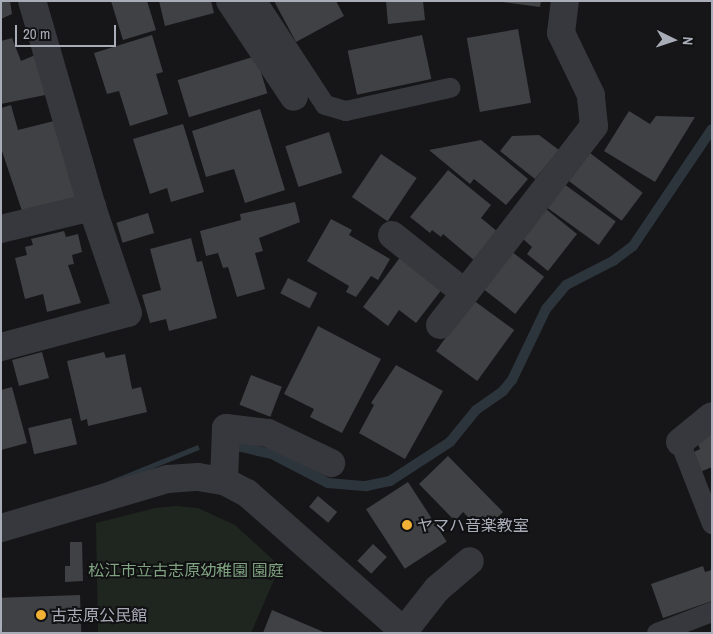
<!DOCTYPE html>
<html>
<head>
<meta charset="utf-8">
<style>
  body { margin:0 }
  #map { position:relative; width:713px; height:634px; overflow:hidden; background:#161618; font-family:"Archivo Narrow","Noto Sans JP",sans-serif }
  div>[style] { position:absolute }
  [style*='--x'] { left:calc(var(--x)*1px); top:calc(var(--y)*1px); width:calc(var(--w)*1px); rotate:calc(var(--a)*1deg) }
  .green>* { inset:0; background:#1e261f }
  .water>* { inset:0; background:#2c353c; transform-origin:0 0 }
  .stream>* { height:10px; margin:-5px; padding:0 5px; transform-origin:5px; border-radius:5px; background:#2c353c }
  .building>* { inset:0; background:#404145; transform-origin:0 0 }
  .lane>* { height:20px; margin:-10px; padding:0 10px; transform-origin:10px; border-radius:10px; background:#37383d }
  .street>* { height:28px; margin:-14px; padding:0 14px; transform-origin:14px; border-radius:14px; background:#37383d }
  .dots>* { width:14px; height:14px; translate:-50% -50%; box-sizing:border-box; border:2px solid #111113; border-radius:50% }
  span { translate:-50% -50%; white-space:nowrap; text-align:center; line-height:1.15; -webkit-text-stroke:4px #111113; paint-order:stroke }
  .poi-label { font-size:16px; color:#a8adb8 }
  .left { translate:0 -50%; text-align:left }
  .park-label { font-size:16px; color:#7fa381 }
  .frame { position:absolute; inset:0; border:2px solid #a8adb8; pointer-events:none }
  .north { position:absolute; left:648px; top:15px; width:50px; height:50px; -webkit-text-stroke:4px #111113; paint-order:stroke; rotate:94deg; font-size:14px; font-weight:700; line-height:20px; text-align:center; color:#a8adb8 }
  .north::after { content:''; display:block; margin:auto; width:18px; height:22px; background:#a8adb8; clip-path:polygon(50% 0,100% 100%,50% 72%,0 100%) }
  .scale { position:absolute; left:15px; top:25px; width:101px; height:22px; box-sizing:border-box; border:2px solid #a8adb8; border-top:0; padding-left:6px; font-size:15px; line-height:18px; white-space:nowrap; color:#a8adb8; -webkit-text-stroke:4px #111113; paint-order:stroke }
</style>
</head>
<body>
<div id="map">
  <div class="green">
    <i style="clip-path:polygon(177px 506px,198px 508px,235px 525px,280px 566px,251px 633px,98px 633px,96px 523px,155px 508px)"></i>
  </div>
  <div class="water">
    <i style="left:198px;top:445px;width:5px;height:204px;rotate:68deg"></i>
  </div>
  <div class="stream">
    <i style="--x:241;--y:447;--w:32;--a:13"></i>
    <i style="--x:272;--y:454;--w:63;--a:27.4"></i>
    <i style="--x:328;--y:483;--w:38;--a:5"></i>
    <i style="--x:366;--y:486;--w:25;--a:-12"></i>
    <i style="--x:390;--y:481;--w:72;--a:-33"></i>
    <i style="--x:450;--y:442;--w:41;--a:-50.9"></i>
    <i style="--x:476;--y:410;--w:33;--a:-35"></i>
    <i style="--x:503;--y:391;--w:14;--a:-51"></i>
    <i style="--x:512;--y:380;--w:79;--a:-64.4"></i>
    <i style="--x:546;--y:309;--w:31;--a:-50"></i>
    <i style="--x:566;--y:285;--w:53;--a:-27.1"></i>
    <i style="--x:613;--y:261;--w:25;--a:-37"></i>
    <i style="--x:633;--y:246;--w:141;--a:-56"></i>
  </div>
  <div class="building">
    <i style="clip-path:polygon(1px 1px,10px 1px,12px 14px,1px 19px)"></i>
    <i style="clip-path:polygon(111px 1px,147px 1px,156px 30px,123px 40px)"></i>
    <i style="clip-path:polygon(159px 1px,211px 1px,214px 13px,165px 26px)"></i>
    <i style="clip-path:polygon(274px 1px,336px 1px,344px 16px,296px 42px)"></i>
    <i style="clip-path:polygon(386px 1px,423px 1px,425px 20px,388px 24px)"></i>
    <i style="clip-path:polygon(495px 1px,541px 1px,540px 7px)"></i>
    <i style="left:518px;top:29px;width:75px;height:52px;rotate:80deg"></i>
    <i style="clip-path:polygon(152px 35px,163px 72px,156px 74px,168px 114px,130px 126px,119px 91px,107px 94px,94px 53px)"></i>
    <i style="left:422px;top:35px;width:45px;height:76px;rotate:78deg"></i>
    <i style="clip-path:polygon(12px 38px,21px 61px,40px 53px,50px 94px,1px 104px,1px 41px)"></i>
    <i style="left:256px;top:56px;width:39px;height:82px;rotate:73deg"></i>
    <i style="clip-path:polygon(11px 105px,18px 130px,54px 121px,77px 199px,23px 214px,1px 148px,1px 108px)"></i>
    <i style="clip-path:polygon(260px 109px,285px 190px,245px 203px,234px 169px,206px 177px,192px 131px)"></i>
    <i style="clip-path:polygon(629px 111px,650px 124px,656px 116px,695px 117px,655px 182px,604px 151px)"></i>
    <i style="clip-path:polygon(183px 124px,204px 192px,171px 202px,167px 188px,150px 194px,133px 139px)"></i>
    <i style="left:329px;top:132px;width:43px;height:46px;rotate:72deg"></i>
    <i style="clip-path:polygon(539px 135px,559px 150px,535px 179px,500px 151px,512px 136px)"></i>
    <i style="clip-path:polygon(481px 140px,528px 179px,506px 205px,474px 179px,470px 184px,429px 150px)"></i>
    <i style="left:590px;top:153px;width:66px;height:35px;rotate:37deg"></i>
    <i style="left:381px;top:154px;width:43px;height:52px;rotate:34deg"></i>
    <i style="clip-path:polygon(448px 170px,491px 205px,481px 218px,498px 232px,475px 261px,443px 234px,441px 237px,432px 230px,430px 233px,410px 217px)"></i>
    <i style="left:564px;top:184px;width:64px;height:29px;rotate:36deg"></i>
    <i style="clip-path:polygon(295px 202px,300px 222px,259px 238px,263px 251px,255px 253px,265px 289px,237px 297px,228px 267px,223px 268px,218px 253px,206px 256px,200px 231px,241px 220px,240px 214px)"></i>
    <i style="clip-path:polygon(546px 209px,577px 234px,548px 271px,527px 254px,532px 247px,523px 239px)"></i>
    <i style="left:148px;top:213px;width:21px;height:33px;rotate:73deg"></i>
    <i style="clip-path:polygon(331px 219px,352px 230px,349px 235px,390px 259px,378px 280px,371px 276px,356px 297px,346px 292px,349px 286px,307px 261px)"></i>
    <i style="clip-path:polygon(64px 231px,66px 237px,78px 234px,82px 252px,72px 255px,74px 264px,68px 265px,81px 303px,47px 312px,43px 294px,25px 299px,15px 258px,27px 255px,25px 247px,33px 245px,31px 239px)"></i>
    <i style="clip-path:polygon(191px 238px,197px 262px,202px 261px,217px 318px,169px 331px,166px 319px,150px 323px,142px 295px,161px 290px,150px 249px)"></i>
    <i style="left:511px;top:251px;width:42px;height:47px;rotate:38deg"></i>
    <i style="clip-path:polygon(401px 256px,443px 288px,416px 323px,399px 310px,388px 326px,363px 307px)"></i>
    <i style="left:288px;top:278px;width:33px;height:17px;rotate:27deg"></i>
    <i style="left:473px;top:300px;width:51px;height:63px;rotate:36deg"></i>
    <i style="clip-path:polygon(318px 326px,381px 359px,342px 433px,310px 417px,314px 409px,284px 394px)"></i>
    <i style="left:42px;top:352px;width:27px;height:31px;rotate:75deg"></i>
    <i style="clip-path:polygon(104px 352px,106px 358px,125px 354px,132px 389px,141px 387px,147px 412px,88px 426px,87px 419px,81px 421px,67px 361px)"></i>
    <i style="clip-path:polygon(396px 365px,443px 391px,405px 459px,359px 433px,374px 405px,371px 403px)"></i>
    <i style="left:251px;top:375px;width:33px;height:32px;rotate:21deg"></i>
    <i style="clip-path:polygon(12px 387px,27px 443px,1px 450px,1px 390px)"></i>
    <i style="left:71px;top:418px;width:27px;height:44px;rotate:77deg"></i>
    <i style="clip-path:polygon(712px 432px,712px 467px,700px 472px,692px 453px,700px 449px,696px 439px)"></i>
    <i style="clip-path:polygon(448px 456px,503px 512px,483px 532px,463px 512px,455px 521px,419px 484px)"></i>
    <i style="left:408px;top:482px;width:71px;height:50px;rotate:57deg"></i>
    <i style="left:318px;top:496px;width:25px;height:14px;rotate:40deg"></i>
    <i style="clip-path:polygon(70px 542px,82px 542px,83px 581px,65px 582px,65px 566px,70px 566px)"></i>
    <i style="left:373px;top:544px;width:19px;height:23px;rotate:43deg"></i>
    <i style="clip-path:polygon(703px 566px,705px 572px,712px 570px,712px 601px,663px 618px,651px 584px)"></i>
    <i style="left:80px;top:595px;width:38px;height:79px;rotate:88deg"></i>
    <i style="clip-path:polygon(272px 610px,326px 633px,263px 633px)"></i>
  </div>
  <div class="lane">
    <i style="--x:257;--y:1;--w:124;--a:56.8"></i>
    <i style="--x:325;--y:105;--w:22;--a:16"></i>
    <i style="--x:346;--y:111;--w:107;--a:-12.5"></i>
    <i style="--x:680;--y:442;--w:88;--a:68.7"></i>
    <i style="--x:657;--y:633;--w:59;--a:-20.9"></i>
  </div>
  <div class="street">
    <i style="--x:230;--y:1;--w:115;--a:56.3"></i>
    <i style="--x:1;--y:229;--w:94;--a:-13.6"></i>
    <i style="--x:392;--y:235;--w:93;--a:38.5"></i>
    <i style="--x:465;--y:293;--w:211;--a:-52.3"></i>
    <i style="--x:594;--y:126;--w:31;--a:-96"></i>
    <i style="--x:591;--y:95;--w:69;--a:-115.8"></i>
    <i style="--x:561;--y:33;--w:32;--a:-83"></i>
    <i style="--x:440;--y:325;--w:41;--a:-52"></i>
    <i style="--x:1;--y:347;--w:131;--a:-15"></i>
    <i style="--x:128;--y:313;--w:112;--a:-108.8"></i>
    <i style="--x:92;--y:207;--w:215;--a:-106.2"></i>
    <i style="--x:680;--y:442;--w:41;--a:-39.1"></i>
    <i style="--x:224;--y:481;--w:53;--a:-87.8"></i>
    <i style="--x:226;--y:428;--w:42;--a:6.8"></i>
    <i style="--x:268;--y:433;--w:70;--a:25.5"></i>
    <i style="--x:1;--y:528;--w:174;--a:-16.4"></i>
    <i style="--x:168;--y:479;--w:30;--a:-4"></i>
    <i style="--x:198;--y:477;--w:26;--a:9"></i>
    <i style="--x:224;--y:481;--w:26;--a:28"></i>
    <i style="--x:247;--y:493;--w:212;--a:41.4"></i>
    <i style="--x:404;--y:631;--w:53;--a:-51.8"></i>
    <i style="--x:437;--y:589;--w:43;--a:-40.3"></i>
  </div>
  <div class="dots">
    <i style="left:407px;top:525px;background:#f2b134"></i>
    <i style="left:41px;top:615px;background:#f2b134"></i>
  </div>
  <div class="poi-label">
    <span class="left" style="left:417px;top:525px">ヤマハ音楽教室</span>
    <span class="left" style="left:51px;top:615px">古志原公民館</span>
  </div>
  <div class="park-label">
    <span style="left:186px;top:570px">松江市立古志原幼稚園 園庭</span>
  </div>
  <div class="frame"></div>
  <div class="north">N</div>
  <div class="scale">20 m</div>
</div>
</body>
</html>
